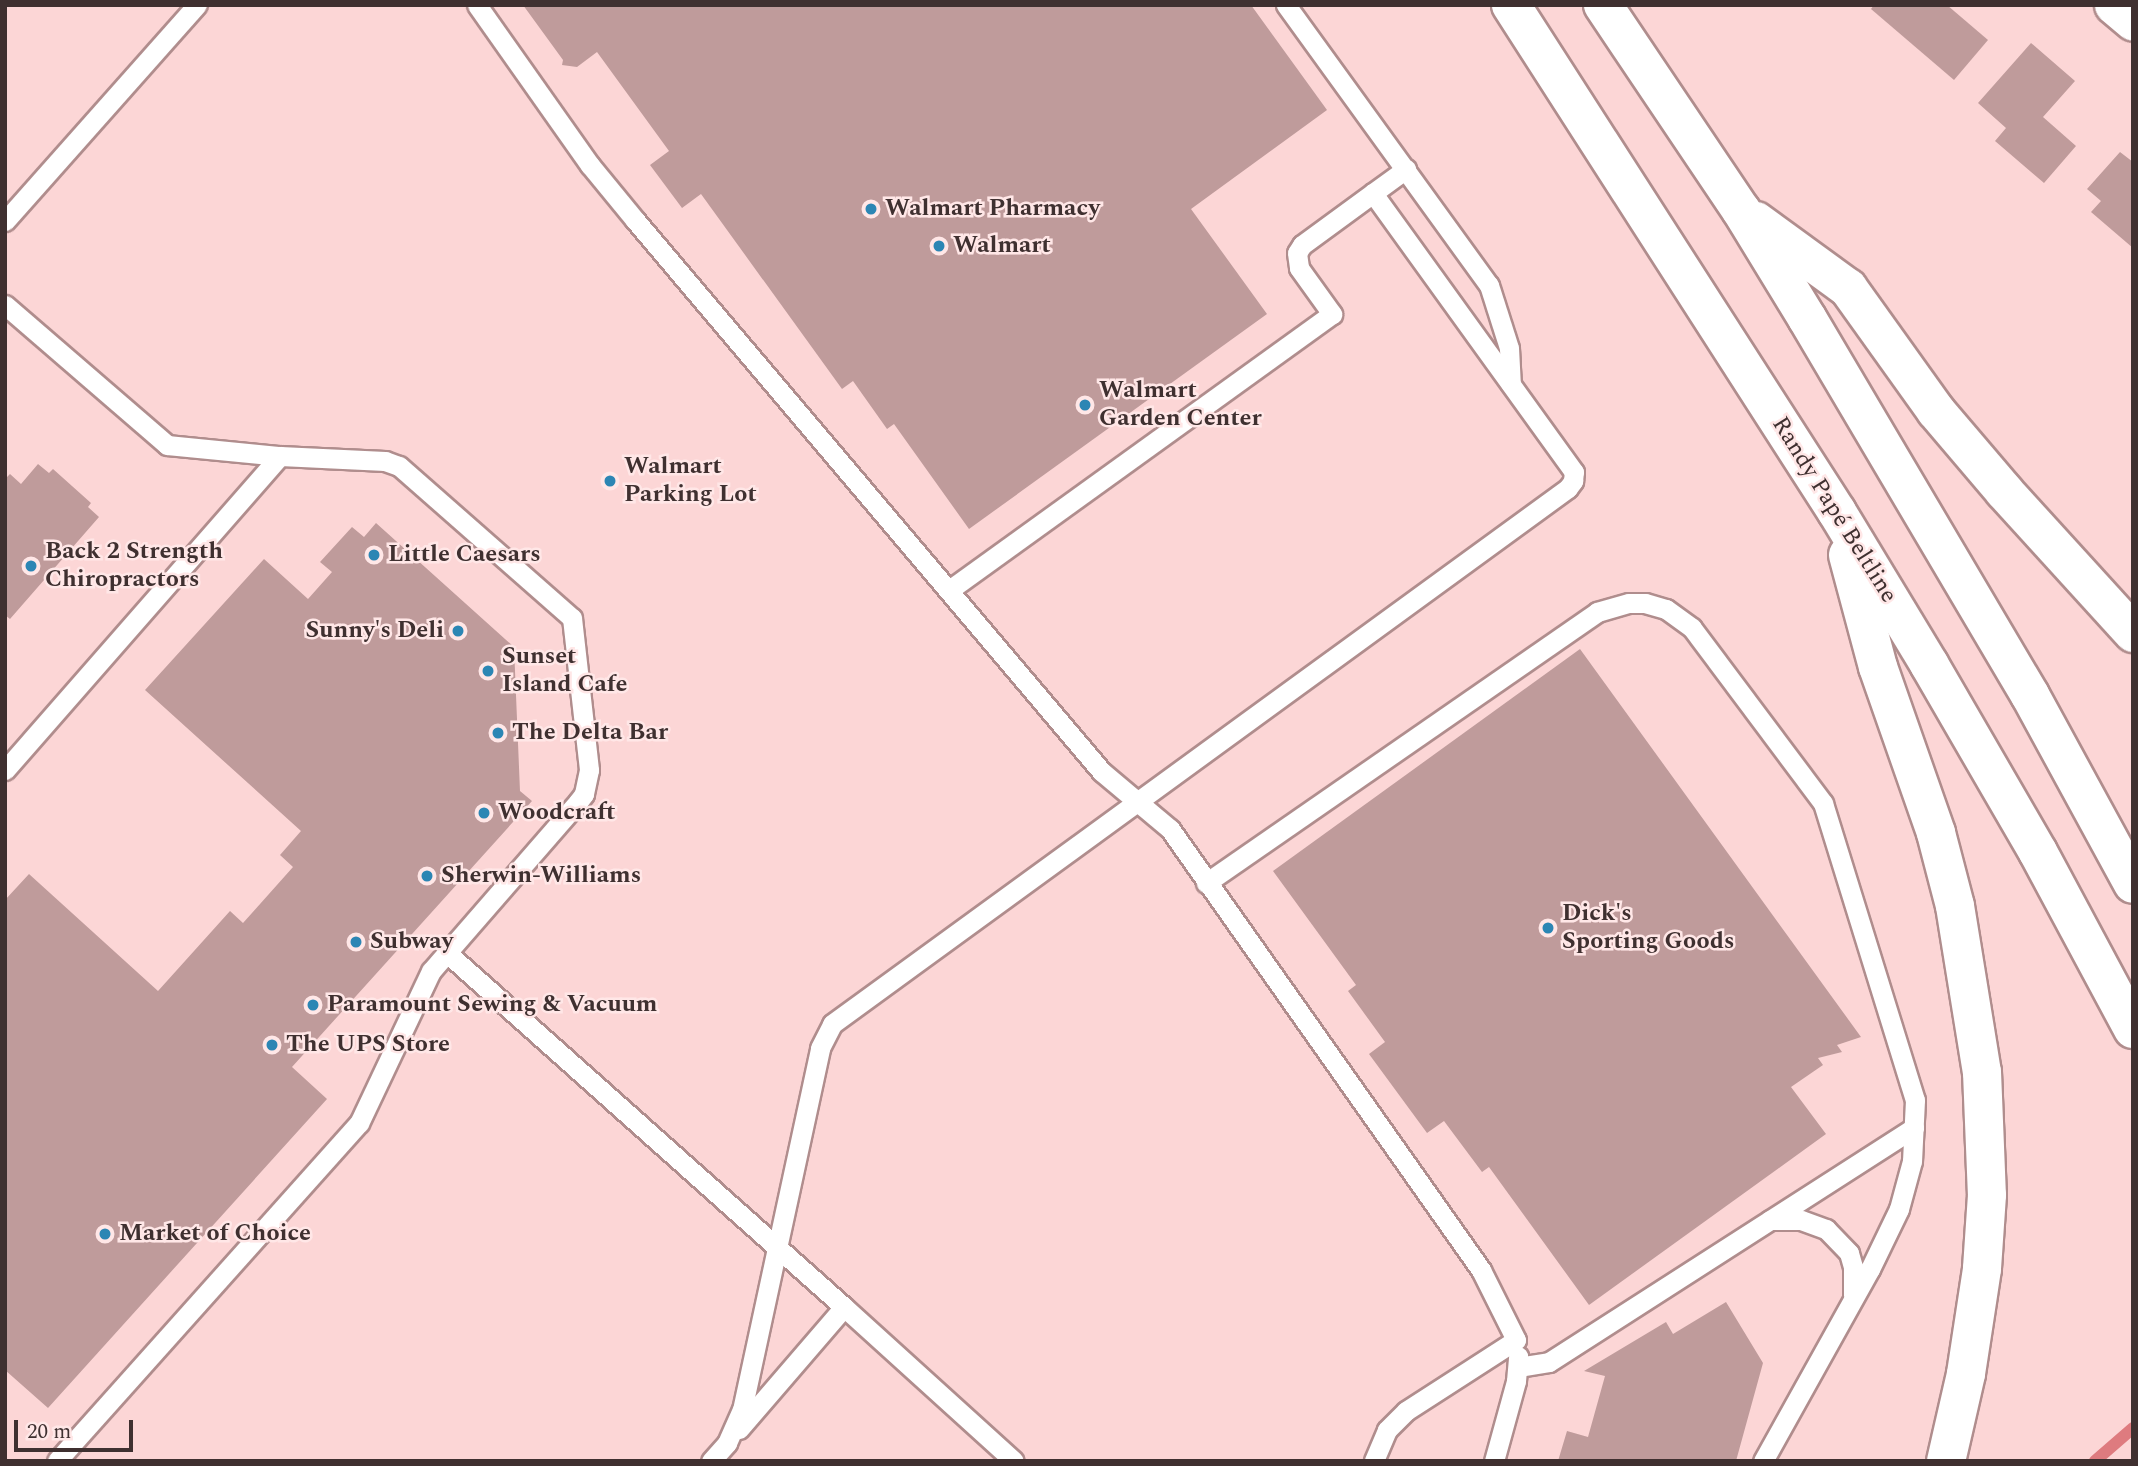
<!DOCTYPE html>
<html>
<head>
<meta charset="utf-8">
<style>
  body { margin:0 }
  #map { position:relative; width:2138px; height:1466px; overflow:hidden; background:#fcd6d6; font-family:Spectral,serif }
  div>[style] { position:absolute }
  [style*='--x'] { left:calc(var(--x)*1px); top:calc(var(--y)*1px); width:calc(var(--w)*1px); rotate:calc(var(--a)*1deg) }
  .stream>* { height:12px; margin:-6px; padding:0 6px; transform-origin:6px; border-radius:6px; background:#de7b7f }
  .building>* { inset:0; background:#bf9b9b }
  .roads { filter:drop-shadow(2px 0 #b08d8d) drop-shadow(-2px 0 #b08d8d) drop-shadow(0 2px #b08d8d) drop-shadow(0 -2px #b08d8d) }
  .service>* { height:19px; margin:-9.5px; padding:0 9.5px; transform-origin:9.5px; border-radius:9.5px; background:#fff }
  .minor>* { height:37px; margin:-18.5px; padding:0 18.5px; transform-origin:18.5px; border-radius:18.5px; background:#fff }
  .motorway>* { height:38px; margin:-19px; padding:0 19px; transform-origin:19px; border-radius:19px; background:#fff }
  .dots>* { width:19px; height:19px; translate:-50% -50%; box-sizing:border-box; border:4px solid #ffe7e7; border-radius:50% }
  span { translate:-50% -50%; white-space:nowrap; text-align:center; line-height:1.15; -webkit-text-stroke:5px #ffe7e7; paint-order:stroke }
  .poi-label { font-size:24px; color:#3f3030; font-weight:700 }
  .left { translate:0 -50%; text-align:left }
  .right { translate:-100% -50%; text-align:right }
  .street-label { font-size:24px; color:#3f3030 }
  .frame { position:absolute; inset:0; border:7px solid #3f3030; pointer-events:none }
  .scale { position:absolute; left:14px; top:1420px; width:119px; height:32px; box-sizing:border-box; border:4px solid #3f3030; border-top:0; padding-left:9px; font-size:21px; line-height:24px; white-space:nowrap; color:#3f3030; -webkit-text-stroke:5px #ffe7e7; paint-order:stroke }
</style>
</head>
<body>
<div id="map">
  <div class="stream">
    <i style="--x:2095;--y:1461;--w:50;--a:-41"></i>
  </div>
  <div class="building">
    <i style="clip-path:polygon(523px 5px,1251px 5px,1327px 110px,1191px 209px,1267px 314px,969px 529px,894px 424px,887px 429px,853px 381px,842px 389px,701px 194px,682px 208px,650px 165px,669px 151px,597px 52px,577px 67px,562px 65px,563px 60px)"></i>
    <i style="clip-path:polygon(1874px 5px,1947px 5px,1988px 40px,1954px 80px,1871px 9px)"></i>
    <i style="clip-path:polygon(2031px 43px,2075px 81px,2043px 117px,2076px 146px,2044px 183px,1995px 141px,2006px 128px,1978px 103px)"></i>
    <i style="clip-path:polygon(2120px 152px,2133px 162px,2133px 248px,2091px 212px,2101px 201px,2087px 189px)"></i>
    <i style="clip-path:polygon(38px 464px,49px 473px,53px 469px,91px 503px,88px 507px,99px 517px,10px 619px,5px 615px,5px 479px,10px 474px,21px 484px)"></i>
    <i style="clip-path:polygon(376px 523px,514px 647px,520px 791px,532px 801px,292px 1067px,327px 1099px,48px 1408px,5px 1370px,5px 900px,29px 874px,158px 991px,230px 911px,243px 923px,293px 867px,280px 855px,301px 831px,145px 690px,264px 559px,308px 599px,332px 572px,320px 562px,352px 527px,364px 537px)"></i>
    <i style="clip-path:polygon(1580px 649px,1861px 1037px,1837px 1045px,1842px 1052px,1818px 1058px,1823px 1065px,1791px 1087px,1826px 1134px,1589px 1305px,1489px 1167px,1482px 1172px,1444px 1121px,1427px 1133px,1369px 1054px,1385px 1042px,1348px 991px,1356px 985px,1273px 871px)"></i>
    <i style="clip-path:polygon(1726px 1302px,1763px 1363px,1736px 1461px,1558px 1461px,1567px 1431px,1588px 1437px,1605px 1376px,1584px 1371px,1666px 1322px,1673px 1334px)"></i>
  </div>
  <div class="roads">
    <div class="service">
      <i style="--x:477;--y:5;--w:196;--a:54.8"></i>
      <i style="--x:590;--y:165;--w:71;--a:50.7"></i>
      <i style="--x:635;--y:220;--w:723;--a:49.77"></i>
      <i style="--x:1102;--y:772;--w:89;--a:40"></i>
      <i style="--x:1170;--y:829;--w:540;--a:54.81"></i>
      <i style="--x:1481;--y:1270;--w:78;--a:63.4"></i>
      <i style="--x:1516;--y:1340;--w:131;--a:147.2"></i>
      <i style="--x:1406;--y:1411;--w:27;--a:135"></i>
      <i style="--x:1387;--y:1430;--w:34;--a:113"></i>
      <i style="--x:1286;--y:5;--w:346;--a:54.1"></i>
      <i style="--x:1489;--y:285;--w:66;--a:72.4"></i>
      <i style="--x:1509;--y:348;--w:36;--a:87"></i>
      <i style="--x:1373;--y:193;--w:41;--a:-36"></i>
      <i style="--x:5;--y:221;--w:289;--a:-48.4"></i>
      <i style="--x:5;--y:305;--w:214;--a:40.8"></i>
      <i style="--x:167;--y:445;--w:114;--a:5.6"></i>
      <i style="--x:280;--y:456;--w:105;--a:2.7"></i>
      <i style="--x:385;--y:461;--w:15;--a:20"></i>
      <i style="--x:399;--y:466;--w:230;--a:41.3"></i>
      <i style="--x:572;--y:618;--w:153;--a:83.6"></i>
      <i style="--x:589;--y:770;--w:25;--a:102"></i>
      <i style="--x:584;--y:794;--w:10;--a:127"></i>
      <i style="--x:578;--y:802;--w:224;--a:131"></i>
      <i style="--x:431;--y:971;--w:168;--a:115.3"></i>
      <i style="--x:359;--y:1123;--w:453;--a:131.8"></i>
      <i style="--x:5;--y:770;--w:417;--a:-48.8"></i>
      <i style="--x:1206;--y:883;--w:476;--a:-34.7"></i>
      <i style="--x:1597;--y:612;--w:33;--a:-16"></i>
      <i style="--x:1629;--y:603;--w:16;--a:0"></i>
      <i style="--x:1645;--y:603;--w:22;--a:16"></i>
      <i style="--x:1666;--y:609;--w:32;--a:36"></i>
      <i style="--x:1692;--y:628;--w:219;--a:53.2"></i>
      <i style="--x:1823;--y:803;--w:311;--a:72.8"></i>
      <i style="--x:1915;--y:1100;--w:61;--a:92.8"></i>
      <i style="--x:1912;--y:1161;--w:50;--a:105.2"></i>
      <i style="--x:1899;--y:1209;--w:67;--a:115.8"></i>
      <i style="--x:1870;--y:1269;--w:220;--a:119.1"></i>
      <i style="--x:446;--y:952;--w:533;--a:41.73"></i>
      <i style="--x:1770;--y:1220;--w:31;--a:0"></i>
      <i style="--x:1801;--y:1220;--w:27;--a:20"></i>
      <i style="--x:1826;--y:1229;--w:33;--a:46"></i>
      <i style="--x:1849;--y:1253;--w:15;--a:74"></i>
      <i style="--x:1853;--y:1267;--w:28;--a:90"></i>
      <i style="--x:1518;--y:1367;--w:31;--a:-9"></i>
      <i style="--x:1549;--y:1362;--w:434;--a:-32.7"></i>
      <i style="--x:739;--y:1429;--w:161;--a:-49.3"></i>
      <i style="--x:844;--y:1307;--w:229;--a:42.2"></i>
      <i style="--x:711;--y:1461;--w:24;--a:-48"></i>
      <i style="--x:727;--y:1443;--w:36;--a:-66"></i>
      <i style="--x:742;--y:1410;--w:370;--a:-77.8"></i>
      <i style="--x:820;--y:1048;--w:27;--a:-63"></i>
      <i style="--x:832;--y:1024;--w:910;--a:-36.06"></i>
      <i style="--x:1568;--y:488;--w:9;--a:-54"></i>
      <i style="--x:1573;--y:481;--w:9;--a:-84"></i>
      <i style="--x:1574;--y:472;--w:344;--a:-125.8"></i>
      <i style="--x:1373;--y:193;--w:88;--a:143.8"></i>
      <i style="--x:1302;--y:245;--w:9;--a:122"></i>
      <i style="--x:1297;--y:253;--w:15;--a:82"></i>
      <i style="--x:1299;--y:268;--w:57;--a:54.3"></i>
      <i style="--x:1332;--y:314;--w:471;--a:144.2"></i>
      <i style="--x:1494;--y:1461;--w:83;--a:-74.6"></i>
      <i style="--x:1516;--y:1381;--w:25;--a:-85"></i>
    </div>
    <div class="minor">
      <i style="--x:2113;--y:5;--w:26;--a:40"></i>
    </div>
    <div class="motorway">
      <i style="--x:1511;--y:5;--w:603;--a:57.26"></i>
      <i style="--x:1837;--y:512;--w:178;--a:58.8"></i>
      <i style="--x:1929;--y:664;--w:217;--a:59.9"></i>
      <i style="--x:2038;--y:852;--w:201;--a:61.8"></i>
      <i style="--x:1603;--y:5;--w:247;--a:56.1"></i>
      <i style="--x:1741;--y:210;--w:127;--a:58.6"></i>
      <i style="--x:1807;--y:318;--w:438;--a:59.4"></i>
      <i style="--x:2030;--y:695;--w:215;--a:61.4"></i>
      <i style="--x:1756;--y:221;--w:114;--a:36.1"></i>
      <i style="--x:1848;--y:288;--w:151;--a:54.4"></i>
      <i style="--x:1936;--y:411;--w:105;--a:49.6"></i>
      <i style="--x:2004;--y:491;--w:192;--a:47.7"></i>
      <i style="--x:1848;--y:555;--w:116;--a:75"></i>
      <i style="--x:1878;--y:667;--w:176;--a:70.7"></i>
      <i style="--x:1936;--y:833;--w:75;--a:75.4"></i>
      <i style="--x:1955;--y:906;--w:168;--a:80.8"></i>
      <i style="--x:1982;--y:1072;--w:123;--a:87.7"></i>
      <i style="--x:1987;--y:1195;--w:74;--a:93.9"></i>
      <i style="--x:1982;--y:1269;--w:106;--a:98.7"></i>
      <i style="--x:1966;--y:1374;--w:89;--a:102.9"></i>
    </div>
  </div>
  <div class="dots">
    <i style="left:871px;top:209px;background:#2c86b4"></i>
    <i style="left:939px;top:246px;background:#2c86b4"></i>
    <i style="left:1085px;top:405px;background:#2c86b4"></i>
    <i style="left:610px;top:481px;background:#2c86b4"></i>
    <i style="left:374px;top:555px;background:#2c86b4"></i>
    <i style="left:31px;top:566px;background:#2c86b4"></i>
    <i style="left:458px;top:631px;background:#2c86b4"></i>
    <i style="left:488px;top:671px;background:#2c86b4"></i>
    <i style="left:498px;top:733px;background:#2c86b4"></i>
    <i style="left:484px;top:813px;background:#2c86b4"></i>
    <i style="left:427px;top:876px;background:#2c86b4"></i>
    <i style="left:1548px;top:928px;background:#2c86b4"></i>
    <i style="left:356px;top:942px;background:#2c86b4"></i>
    <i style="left:313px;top:1005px;background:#2c86b4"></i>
    <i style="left:272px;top:1045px;background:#2c86b4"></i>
    <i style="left:105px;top:1234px;background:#2c86b4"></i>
  </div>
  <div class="poi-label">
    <span class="left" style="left:885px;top:209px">Walmart Pharmacy</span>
    <span class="left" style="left:953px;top:246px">Walmart</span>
    <span class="left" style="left:1099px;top:405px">Walmart<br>Garden Center</span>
    <span class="left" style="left:624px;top:481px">Walmart<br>Parking Lot</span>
    <span class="left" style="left:45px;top:566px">Back 2 Strength<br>Chiropractors</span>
    <span class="left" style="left:388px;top:555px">Little Caesars</span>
    <span class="right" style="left:444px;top:631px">Sunny's Deli</span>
    <span class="left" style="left:502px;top:671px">Sunset<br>Island Cafe</span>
    <span class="left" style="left:512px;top:733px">The Delta Bar</span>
    <span class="left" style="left:498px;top:813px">Woodcraft</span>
    <span class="left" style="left:441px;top:876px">Sherwin-Williams</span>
    <span class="left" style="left:1562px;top:928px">Dick's<br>Sporting Goods</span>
    <span class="left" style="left:370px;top:942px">Subway</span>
    <span class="left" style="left:327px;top:1005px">Paramount Sewing &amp; Vacuum</span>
    <span class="left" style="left:286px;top:1045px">The UPS Store</span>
    <span class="left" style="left:119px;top:1234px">Market of Choice</span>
  </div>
  <div class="street-label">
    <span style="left:1834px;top:510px;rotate:58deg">Randy Papé Beltline</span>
  </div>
  <div class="frame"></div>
  <div class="scale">20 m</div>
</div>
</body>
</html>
